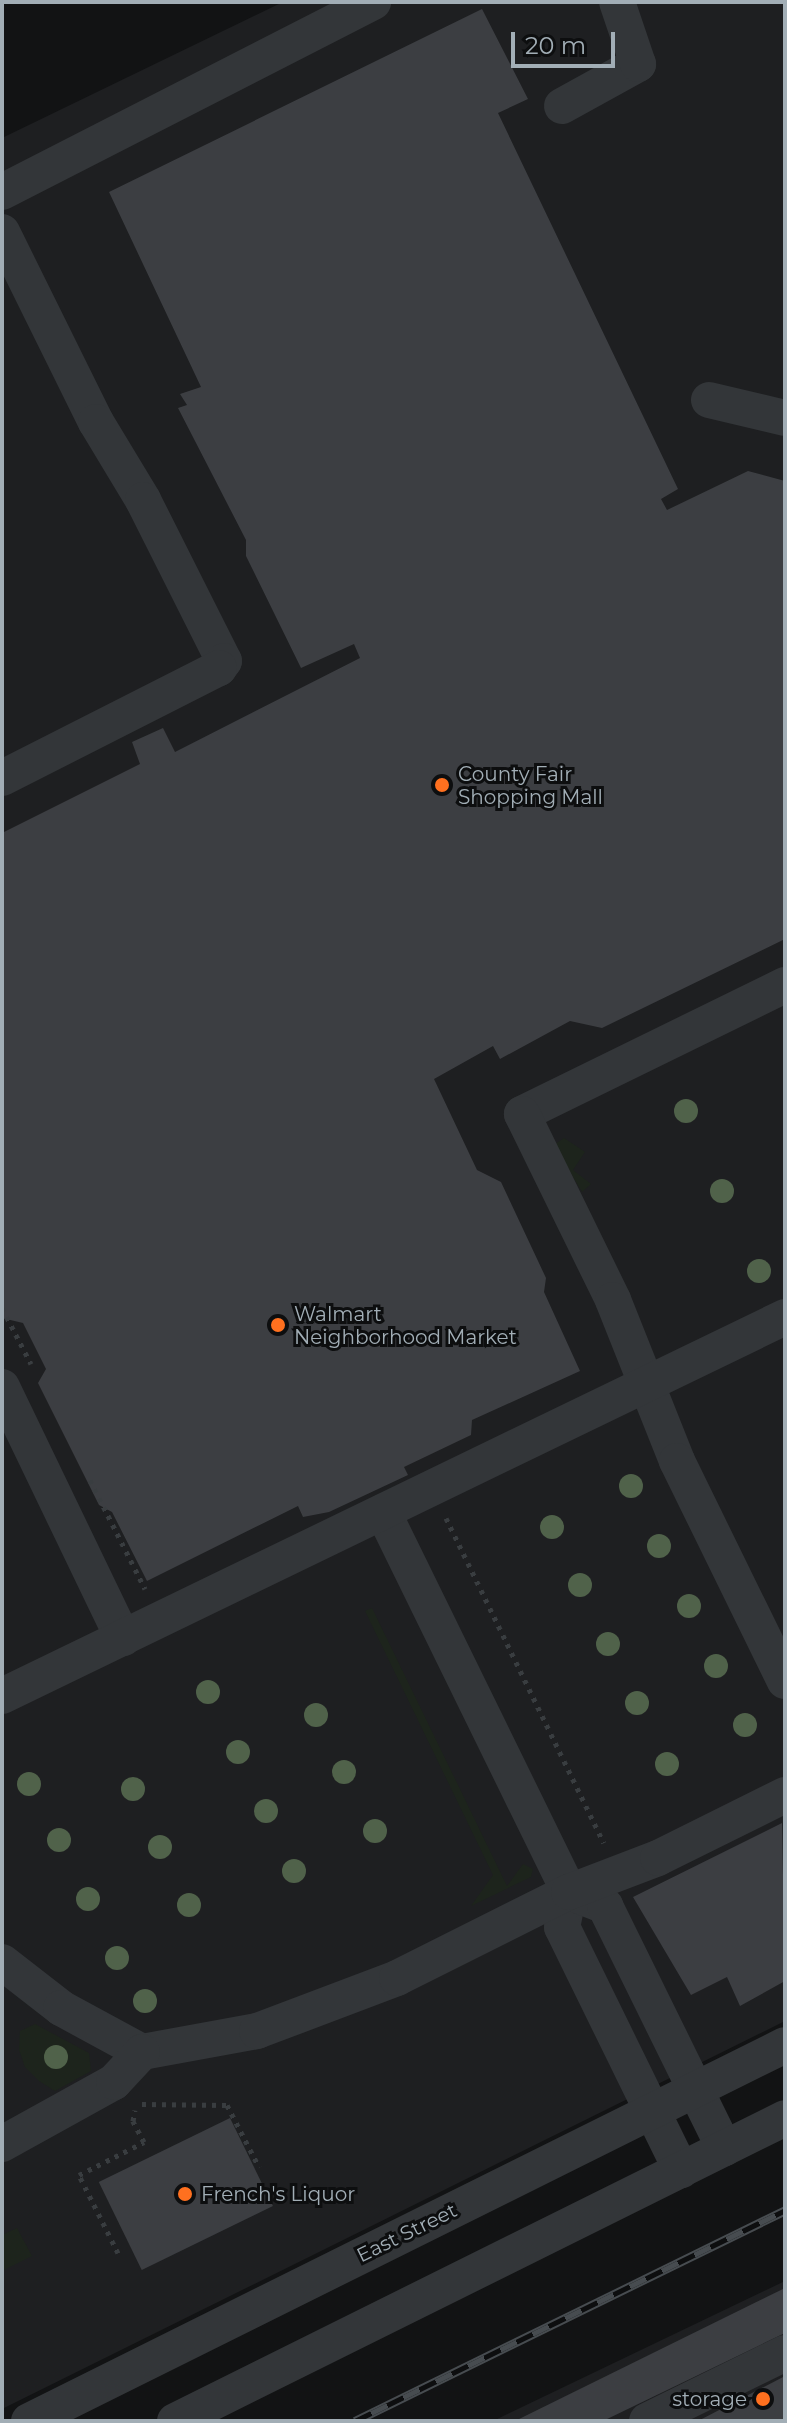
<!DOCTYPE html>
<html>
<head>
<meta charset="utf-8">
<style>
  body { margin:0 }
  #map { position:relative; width:787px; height:2423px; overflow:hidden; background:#121314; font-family:Montserrat,sans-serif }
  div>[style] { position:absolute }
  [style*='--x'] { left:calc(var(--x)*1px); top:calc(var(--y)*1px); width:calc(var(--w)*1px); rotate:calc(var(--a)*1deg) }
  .built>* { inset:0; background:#1e1f21 }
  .green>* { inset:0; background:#1d241c }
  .building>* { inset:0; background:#3c3e42; transform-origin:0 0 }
  .path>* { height:5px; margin-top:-2.5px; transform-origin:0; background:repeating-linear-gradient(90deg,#393d40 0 4px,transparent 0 10px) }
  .minor>* { height:36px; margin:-18px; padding:0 18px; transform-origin:18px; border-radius:18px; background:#333639 }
  .rail>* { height:9px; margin-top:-4.5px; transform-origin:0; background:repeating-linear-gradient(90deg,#0d0e0f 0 18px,#474c50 0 36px); box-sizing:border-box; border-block:2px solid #474c50 }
  .trees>* { width:24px; height:24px; margin:-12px; border-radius:50%; background:#50624a }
  .dots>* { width:22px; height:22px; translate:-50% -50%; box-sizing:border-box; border:4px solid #0d0e0f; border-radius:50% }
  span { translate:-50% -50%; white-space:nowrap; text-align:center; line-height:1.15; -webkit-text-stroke:6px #0d0e0f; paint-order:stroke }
  .poi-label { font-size:20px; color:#a2aeb6 }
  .left { translate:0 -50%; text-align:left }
  .right { translate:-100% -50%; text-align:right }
  .street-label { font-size:20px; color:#a2aeb6 }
  .frame { position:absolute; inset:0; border:4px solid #a2aeb6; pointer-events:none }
  .scale { position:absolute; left:511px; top:32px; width:104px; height:36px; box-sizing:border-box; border:4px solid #a2aeb6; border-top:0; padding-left:10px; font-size:24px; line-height:28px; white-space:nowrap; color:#a2aeb6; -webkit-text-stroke:6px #0d0e0f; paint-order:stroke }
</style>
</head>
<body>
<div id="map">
  <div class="built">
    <i style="clip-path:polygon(283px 2px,785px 2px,785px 2021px,2px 2409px,2px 138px)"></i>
    <i style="clip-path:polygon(785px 2281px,785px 2421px,493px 2421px)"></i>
  </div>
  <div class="green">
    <i style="clip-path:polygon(564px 1138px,585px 1152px,573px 1170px,591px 1184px,582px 1192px,554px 1145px)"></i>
    <i style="clip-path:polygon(372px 1608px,507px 1886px,523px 1864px,533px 1869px,531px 1877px,471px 1906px,493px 1875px,365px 1611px)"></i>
    <i style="clip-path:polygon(35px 2024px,89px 2053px,91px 2071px,55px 2091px,39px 2081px,25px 2067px,19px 2050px,20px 2031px)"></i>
    <i style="clip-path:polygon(17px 2228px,32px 2256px,2px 2271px,2px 2235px)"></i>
  </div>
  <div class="building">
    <i style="clip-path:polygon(482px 9px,528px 99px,498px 113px,678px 489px,661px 499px,667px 510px,748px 471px,785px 481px,785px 939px,602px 1028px,570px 1021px,500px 1059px,493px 1046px,434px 1079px,477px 1170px,501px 1182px,546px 1278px,544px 1292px,580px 1371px,472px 1420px,471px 1435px,404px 1467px,408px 1475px,329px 1512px,303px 1517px,298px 1506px,147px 1581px,112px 1512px,99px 1505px,38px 1383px,46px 1369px,23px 1323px,2px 1318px,2px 833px,140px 764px,132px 742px,163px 728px,175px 752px,360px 658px,354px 644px,301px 668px,246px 556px,246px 540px,178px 408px,187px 405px,180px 394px,201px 387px,109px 192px)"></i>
    <i style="clip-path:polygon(782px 1823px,785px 1981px,740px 2006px,727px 1977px,691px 1995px,633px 1897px)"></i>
    <i style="left:230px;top:2118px;width:98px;height:146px;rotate:64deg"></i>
    <i style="clip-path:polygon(785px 2288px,785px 2333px,603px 2421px,515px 2421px)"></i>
    <i style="clip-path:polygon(785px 2376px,785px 2421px,698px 2421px)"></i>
  </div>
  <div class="path">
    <i style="--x:2;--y:1308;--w:63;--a:62.6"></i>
    <i style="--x:90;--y:1480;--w:122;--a:63.2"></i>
    <i style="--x:446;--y:1518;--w:361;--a:64.1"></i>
    <i style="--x:142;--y:2104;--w:85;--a:0.7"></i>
    <i style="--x:227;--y:2105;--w:70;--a:62.7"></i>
    <i style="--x:118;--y:2253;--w:87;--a:-116.6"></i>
    <i style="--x:79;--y:2175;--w:73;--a:-26.9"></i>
    <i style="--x:144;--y:2142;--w:24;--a:-118"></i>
    <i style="--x:133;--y:2121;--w:11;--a:-80"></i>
  </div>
  <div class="minor">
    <i style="--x:562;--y:106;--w:87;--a:-28.9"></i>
    <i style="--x:638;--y:64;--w:65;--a:-108.7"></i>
    <i style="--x:2;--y:192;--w:417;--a:-27.1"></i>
    <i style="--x:2;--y:232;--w:212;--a:63.7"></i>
    <i style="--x:96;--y:422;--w:91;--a:58.9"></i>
    <i style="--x:143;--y:500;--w:180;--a:63.3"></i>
    <i style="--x:224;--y:661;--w:9;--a:126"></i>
    <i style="--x:219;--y:668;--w:243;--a:153.1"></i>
    <i style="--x:709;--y:400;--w:78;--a:13.3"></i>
    <i style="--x:785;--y:985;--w:293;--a:153.9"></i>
    <i style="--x:522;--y:1114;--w:207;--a:63.9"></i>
    <i style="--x:613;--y:1300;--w:173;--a:68.3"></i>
    <i style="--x:677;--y:1461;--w:245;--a:63.9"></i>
    <i style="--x:2;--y:1387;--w:279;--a:64.3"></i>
    <i style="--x:383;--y:1512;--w:423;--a:63.9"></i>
    <i style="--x:569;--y:1892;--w:36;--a:101"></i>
    <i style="--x:562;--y:1927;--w:271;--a:63.9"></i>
    <i style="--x:2;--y:1696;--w:870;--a:-25.83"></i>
    <i style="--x:569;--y:1892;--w:39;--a:21"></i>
    <i style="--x:605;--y:1906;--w:270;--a:63.8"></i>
    <i style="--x:2;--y:1962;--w:75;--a:37.9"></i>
    <i style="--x:61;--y:2008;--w:92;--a:28.5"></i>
    <i style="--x:142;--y:2052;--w:117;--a:-10.3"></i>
    <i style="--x:257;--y:2031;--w:150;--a:-20.7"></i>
    <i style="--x:397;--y:1978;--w:192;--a:-26.6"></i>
    <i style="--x:569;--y:1892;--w:95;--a:-20.9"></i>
    <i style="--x:658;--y:1858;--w:142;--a:-26.4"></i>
    <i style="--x:2;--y:2144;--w:128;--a:-29"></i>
    <i style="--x:114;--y:2082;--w:41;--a:-47"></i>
    <i style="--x:29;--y:2421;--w:844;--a:-26.44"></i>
    <i style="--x:175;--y:2421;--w:681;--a:-26.41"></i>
    <i style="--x:647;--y:2421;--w:154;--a:-26.2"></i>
  </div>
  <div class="rail">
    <i style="--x:355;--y:2421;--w:479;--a:-26.1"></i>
  </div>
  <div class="trees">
    <i style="left:686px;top:1111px"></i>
    <i style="left:722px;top:1191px"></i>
    <i style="left:759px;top:1271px"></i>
    <i style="left:631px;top:1486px"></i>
    <i style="left:552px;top:1527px"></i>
    <i style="left:659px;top:1546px"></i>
    <i style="left:580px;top:1585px"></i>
    <i style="left:689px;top:1606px"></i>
    <i style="left:608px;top:1644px"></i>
    <i style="left:716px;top:1666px"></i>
    <i style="left:208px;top:1692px"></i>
    <i style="left:637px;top:1703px"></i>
    <i style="left:316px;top:1715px"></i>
    <i style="left:745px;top:1725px"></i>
    <i style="left:238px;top:1752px"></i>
    <i style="left:667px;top:1764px"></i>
    <i style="left:344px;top:1772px"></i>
    <i style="left:29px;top:1784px"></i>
    <i style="left:133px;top:1789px"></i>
    <i style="left:266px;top:1811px"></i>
    <i style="left:375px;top:1831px"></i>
    <i style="left:59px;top:1840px"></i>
    <i style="left:160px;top:1847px"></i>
    <i style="left:294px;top:1871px"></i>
    <i style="left:88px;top:1899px"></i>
    <i style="left:189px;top:1905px"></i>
    <i style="left:117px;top:1958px"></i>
    <i style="left:145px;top:2001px"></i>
    <i style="left:56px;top:2057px"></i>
  </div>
  <div class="dots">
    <i style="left:442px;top:785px;background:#ff701f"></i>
    <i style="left:278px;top:1325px;background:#ff701f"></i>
    <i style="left:185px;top:2194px;background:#ff701f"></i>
    <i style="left:763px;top:2399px;background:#ff701f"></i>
  </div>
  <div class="poi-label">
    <span class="left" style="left:458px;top:786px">County Fair<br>Shopping Mall</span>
    <span class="left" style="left:294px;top:1326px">Walmart<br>Neighborhood Market</span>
    <span class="left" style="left:201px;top:2194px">French's Liquor</span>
    <span class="right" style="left:747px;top:2399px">storage</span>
  </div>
  <div class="street-label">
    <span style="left:407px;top:2233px;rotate:-26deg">East Street</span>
  </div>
  <div class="frame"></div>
  <div class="scale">20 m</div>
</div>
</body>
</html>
